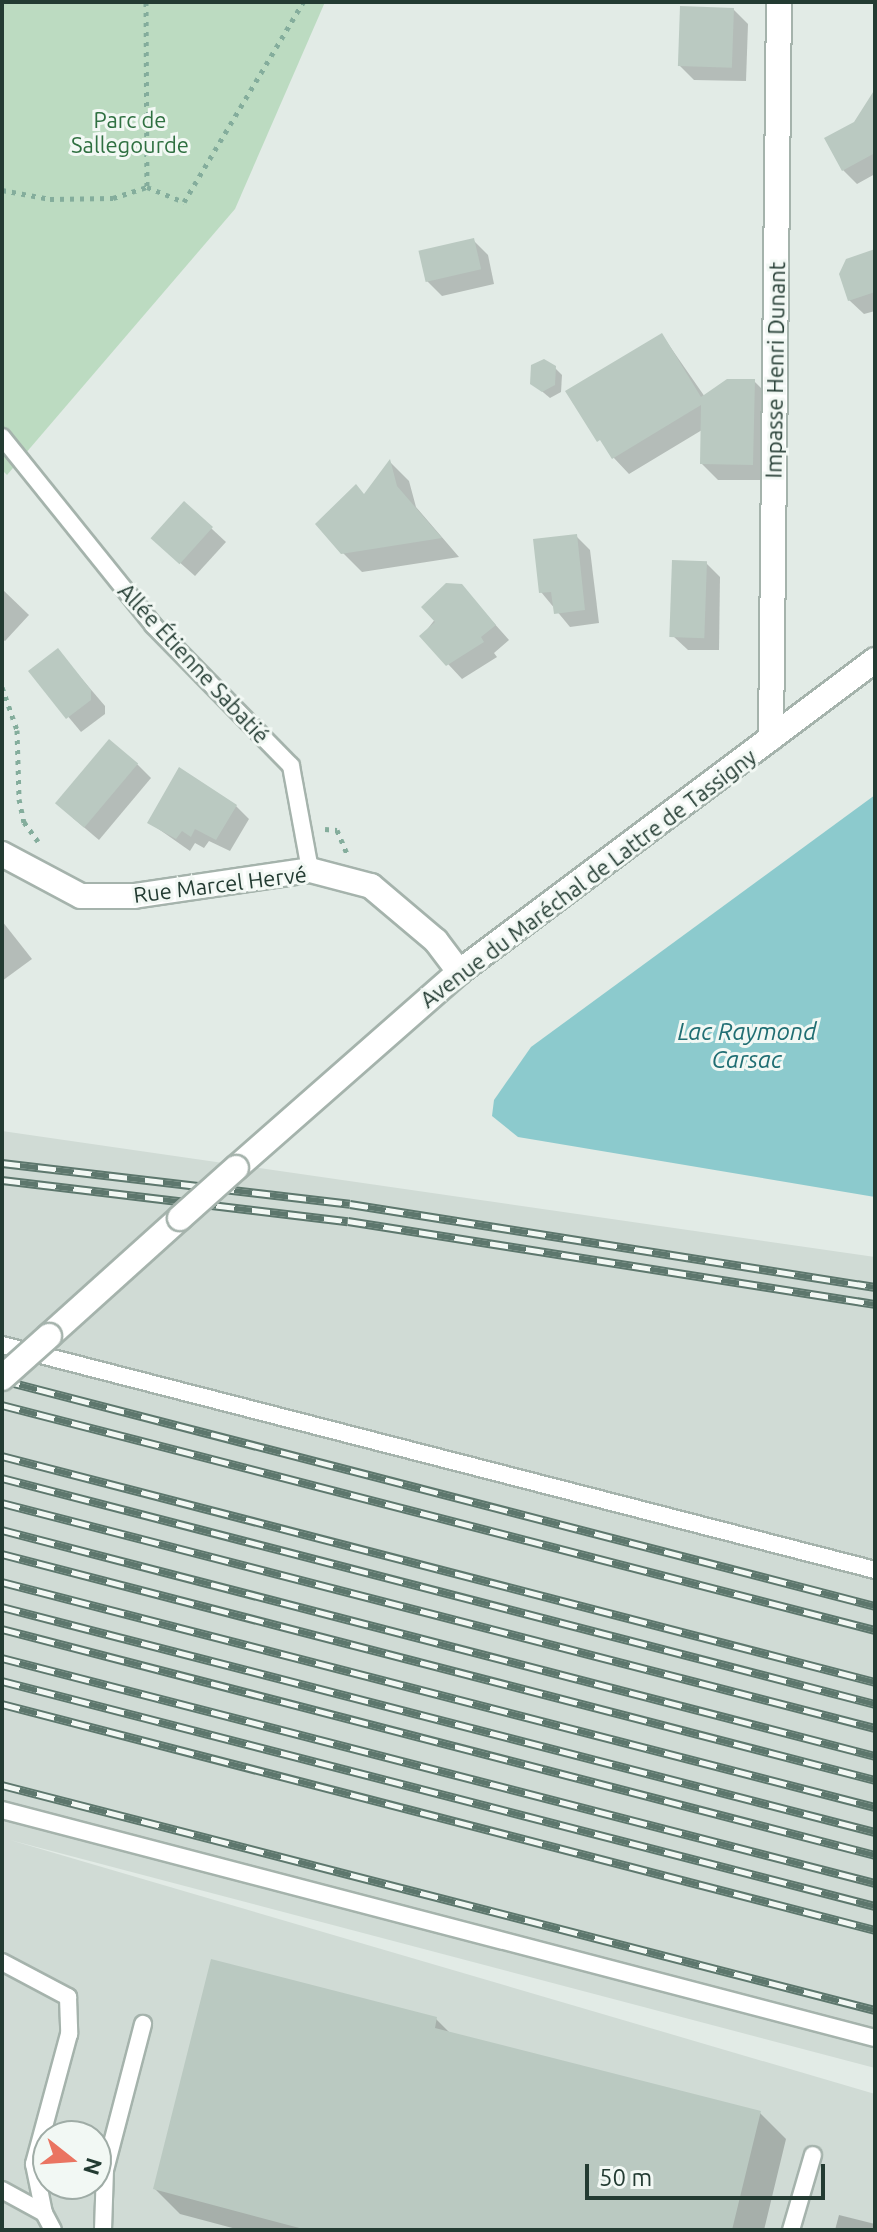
<!DOCTYPE html>
<html>
<head>
<meta charset="utf-8">
<style>
  body { margin:0 }
  #map { position:relative; width:877px; height:2232px; overflow:hidden; background:#e2ebe6; font-family:Ubuntu,sans-serif }
  div>[style] { position:absolute }
  [style*='--x'] { left:calc(var(--x)*1px); top:calc(var(--y)*1px); width:calc(var(--w)*1px); rotate:calc(var(--a)*1deg) }
  .built>* { inset:0; background:#d0dbd5 }
  .green>* { inset:0; background:#bcdbc1 }
  .water>* { inset:0; background:#8ccacd }
  .shadow>* { inset:0; background:#0003 }
  .building>* { inset:0; background:#bac9c1; transform-origin:0 0 }
  .path>* { height:5px; margin-top:-2.5px; transform-origin:0; background:repeating-linear-gradient(90deg,#84ad9c 0 4px,transparent 0 10px) }
  .roads { filter:drop-shadow(2px 0 #a5b3ac) drop-shadow(-2px 0 #a5b3ac) drop-shadow(0 2px #a5b3ac) drop-shadow(0 -2px #a5b3ac) }
  .service>* { height:16px; margin:-8px; padding:0 8px; transform-origin:8px; border-radius:8px; background:#fff }
  .minor>* { height:24px; margin:-12px; padding:0 12px; transform-origin:12px; border-radius:12px; background:#fff }
  .tertiary>* { height:24px; margin:-12px; padding:0 12px; transform-origin:12px; border-radius:12px; background:#fff }
  .rail>* { height:9px; margin-top:-4.5px; transform-origin:0; background:repeating-linear-gradient(90deg,#f2f8f4 0 18px,#5d776d 0 36px); box-sizing:border-box; border-block:2px solid #5d776d }
  .bridges { filter:drop-shadow(2px 0 #a5b3ac) drop-shadow(-2px 0 #a5b3ac) drop-shadow(0 2px #a5b3ac) drop-shadow(0 -2px #a5b3ac) }
  .tertiary-bridge>* { height:24px; margin:-12px; padding:0 12px; transform-origin:12px; border-radius:12px; background:#fff }
  span { translate:-50% -50%; white-space:nowrap; text-align:center; line-height:1.15; -webkit-text-stroke:6px #f2f8f4; paint-order:stroke }
  .park-label { font-size:22px; color:#2f7041 }
  .street-label { font-size:22px; color:#233b32 }
  .water-label { font-size:24px; color:#206e73; font-style:italic }
  .frame { position:absolute; inset:0; border:4px solid #233b32; pointer-events:none }
  .north { position:absolute; left:32px; top:2120px; width:80px; height:80px; box-sizing:border-box; background:#f2f8f4; border:2px solid #9faca6; border-radius:50%; rotate:107deg; font-size:22px; font-weight:700; line-height:32px; text-align:center; color:#233b32 }
  .north::after { content:''; display:block; margin:auto; width:28px; height:36px; background:#ea7461; clip-path:polygon(50% 0,100% 100%,50% 72%,0 100%) }
  .scale { position:absolute; left:585px; top:2164px; width:240px; height:36px; box-sizing:border-box; border:4px solid #233b32; border-top:0; padding-left:10px; font-size:24px; line-height:28px; white-space:nowrap; color:#233b32; -webkit-text-stroke:6px #f2f8f4; paint-order:stroke }
</style>
</head>
<body>
<div id="map">
  <div class="built">
    <i style="clip-path:polygon(evenodd,2px 1131px,875px 1257px,875px 2068px,10px 1840px,875px 2094px,875px 2230px,2px 2230px,2px 1131px,48px 2136px,96px 2136px,96px 2184px,48px 2184px,48px 2136px)"></i>
  </div>
  <div class="green">
    <i style="clip-path:polygon(2px 2px,325px 2px,235px 209px,7px 475px,2px 470px)"></i>
  </div>
  <div class="water">
    <i style="clip-path:polygon(875px 795px,875px 1197px,518px 1137px,492px 1116px,494px 1100px,531px 1047px)"></i>
  </div>
  <div class="shadow">
    <i style="clip-path:polygon(733px 9px,748px 24px,746px 81px,694px 80px,680px 66px)"></i>
    <i style="clip-path:polygon(875px 66px,875px 174px,857px 184px,843px 170px,875px 93px)"></i>
    <i style="clip-path:polygon(473px 240px,488px 255px,494px 284px,442px 296px,427px 281px)"></i>
    <i style="clip-path:polygon(875px 251px,875px 311px,864px 314px,849px 300px)"></i>
    <i style="clip-path:polygon(662px 335px,705px 397px,754px 381px,770px 397px,769px 480px,718px 480px,702px 464px,702px 430px,629px 474px,613px 457px)"></i>
    <i style="clip-path:polygon(555px 368px,562px 375px,561px 392px,550px 398px,532px 383px)"></i>
    <i style="clip-path:polygon(390px 462px,409px 481px,416px 507px,459px 557px,362px 572px,343px 553px,365px 496px)"></i>
    <i style="clip-path:polygon(185px 504px,226px 542px,195px 576px,168px 552px)"></i>
    <i style="clip-path:polygon(576px 536px,590px 550px,599px 623px,570px 627px,541px 592px)"></i>
    <i style="clip-path:polygon(706px 563px,720px 577px,719px 650px,688px 650px,673px 636px)"></i>
    <i style="clip-path:polygon(461px 586px,509px 640px,494px 653px,497px 657px,462px 679px,422px 636px)"></i>
    <i style="clip-path:polygon(2px 589px,29px 615px,5px 641px,2px 639px)"></i>
    <i style="clip-path:polygon(58px 651px,105px 706px,105px 714px,81px 732px,31px 672px)"></i>
    <i style="clip-path:polygon(137px 764px,151px 778px,99px 840px,73px 818px)"></i>
    <i style="clip-path:polygon(236px 806px,249px 819px,230px 851px,209px 841px,204px 848px,195px 843px,190px 851px,150px 823px)"></i>
    <i style="clip-path:polygon(2px 921px,32px 959px,2px 981px)"></i>
    <i style="clip-path:polygon(436px 2019px,451px 2034px,760px 2113px,786px 2139px,764px 2230px,240px 2230px,180px 2214px,155px 2189px)"></i>
    <i style="clip-path:polygon(839px 2215px,875px 2224px,875px 2230px,835px 2230px)"></i>
  </div>
  <div class="building">
    <i style="left:680px;top:6px;width:54px;height:60px;rotate:2deg"></i>
    <i style="clip-path:polygon(875px 89px,875px 153px,842px 171px,824px 138px,854px 122px)"></i>
    <i style="left:474px;top:238px;width:32px;height:57px;rotate:77deg"></i>
    <i style="clip-path:polygon(875px 249px,875px 292px,848px 301px,839px 274px,846px 259px)"></i>
    <i style="clip-path:polygon(662px 333px,701px 397px,727px 379px,755px 379px,753px 465px,700px 464px,701px 405px,612px 459px,600px 440px,597px 442px,565px 391px)"></i>
    <i style="clip-path:polygon(544px 359px,556px 366px,555px 385px,542px 392px,530px 384px,531px 365px)"></i>
    <i style="clip-path:polygon(390px 459px,397px 486px,442px 538px,341px 554px,315px 524px,356px 484px,364px 494px)"></i>
    <i style="left:184px;top:501px;width:39px;height:50px;rotate:42deg"></i>
    <i style="clip-path:polygon(577px 534px,585px 610px,554px 614px,551px 592px,539px 593px,533px 539px)"></i>
    <i style="left:672px;top:560px;width:35px;height:77px;rotate:2deg"></i>
    <i style="clip-path:polygon(446px 583px,462px 584px,496px 625px,481px 637px,484px 642px,446px 666px,419px 636px,435px 622px,421px 607px)"></i>
    <i style="clip-path:polygon(58px 648px,91px 690px,91px 700px,66px 719px,28px 671px)"></i>
    <i style="left:109px;top:739px;width:38px;height:84px;rotate:40deg"></i>
    <i style="clip-path:polygon(179px 767px,237px 805px,216px 840px,195px 829px,191px 837px,182px 831px,176px 839px,147px 823px)"></i>
    <i style="clip-path:polygon(211px 1959px,437px 2017px,435px 2028px,761px 2111px,732px 2230px,307px 2230px,153px 2189px)"></i>
  </div>
  <div class="path">
    <i style="--x:146;--y:2;--w:185;--a:89.7"></i>
    <i style="--x:147;--y:187;--w:40;--a:22"></i>
    <i style="--x:184;--y:202;--w:233;--a:-59.2"></i>
    <i style="--x:2;--y:190;--w:49;--a:10.6"></i>
    <i style="--x:50;--y:199;--w:63;--a:-0.9"></i>
    <i style="--x:113;--y:198;--w:36;--a:-18"></i>
    <i style="--x:2;--y:687;--w:46;--a:70.8"></i>
    <i style="--x:17;--y:730;--w:69;--a:88.3"></i>
    <i style="--x:19;--y:799;--w:24;--a:78"></i>
    <i style="--x:24;--y:822;--w:24;--a:54"></i>
    <i style="--x:325;--y:829;--w:12;--a:5"></i>
    <i style="--x:337;--y:830;--w:26;--a:67"></i>
  </div>
  <div class="roads">
    <div class="service">
      <i style="--x:2;--y:437;--w:241;--a:51.2"></i>
      <i style="--x:153;--y:625;--w:197;--a:45.6"></i>
      <i style="--x:291;--y:766;--w:106;--a:79.6"></i>
      <i style="--x:2;--y:1345;--w:902;--a:14.45"></i>
      <i style="--x:2;--y:1810;--w:902;--a:14.64"></i>
      <i style="--x:2;--y:1962;--w:75;--a:27.9"></i>
      <i style="--x:68;--y:1997;--w:37;--a:88"></i>
      <i style="--x:69;--y:2034;--w:135;--a:105.1"></i>
      <i style="--x:34;--y:2164;--w:50;--a:78.5"></i>
      <i style="--x:44;--y:2213;--w:19;--a:62"></i>
      <i style="--x:2;--y:2190;--w:48;--a:28.7"></i>
      <i style="--x:103;--y:2230;--w:60;--a:-88.1"></i>
      <i style="--x:105;--y:2170;--w:151;--a:-75.4"></i>
      <i style="--x:791;--y:2230;--w:78;--a:-73.7"></i>
    </div>
    <div class="minor">
      <i style="--x:771;--y:738;--w:736;--a:-89.38"></i>
      <i style="--x:2;--y:854;--w:89;--a:28"></i>
      <i style="--x:81;--y:896;--w:53;--a:0"></i>
      <i style="--x:134;--y:896;--w:178;--a:-8.4"></i>
      <i style="--x:310;--y:870;--w:63;--a:14.7"></i>
      <i style="--x:371;--y:886;--w:85;--a:40.2"></i>
      <i style="--x:436;--y:941;--w:39;--a:53"></i>
    </div>
    <div class="tertiary">
      <i style="--x:236;--y:1168;--w:297;--a:-41.3"></i>
      <i style="--x:459;--y:972;--w:520;--a:-36.87"></i>
      <i style="--x:49;--y:1336;--w:176;--a:-42"></i>
    </div>
  </div>
  <div class="rail">
    <i style="--x:2;--y:1163;--w:350;--a:6.7"></i>
    <i style="--x:350;--y:1204;--w:532;--a:8.98"></i>
    <i style="--x:2;--y:1180;--w:348;--a:6.8"></i>
    <i style="--x:348;--y:1221;--w:533;--a:8.95"></i>
    <i style="--x:2;--y:1380;--w:902;--a:14.51"></i>
    <i style="--x:2;--y:1405;--w:902;--a:14.45"></i>
    <i style="--x:2;--y:1456;--w:902;--a:14.51"></i>
    <i style="--x:2;--y:1478;--w:902;--a:14.51"></i>
    <i style="--x:2;--y:1503;--w:902;--a:14.45"></i>
    <i style="--x:2;--y:1530;--w:902;--a:14.51"></i>
    <i style="--x:2;--y:1554;--w:902;--a:14.51"></i>
    <i style="--x:2;--y:1582;--w:902;--a:14.45"></i>
    <i style="--x:2;--y:1607;--w:902;--a:14.45"></i>
    <i style="--x:2;--y:1629;--w:902;--a:14.51"></i>
    <i style="--x:2;--y:1658;--w:902;--a:14.45"></i>
    <i style="--x:2;--y:1681;--w:902;--a:14.45"></i>
    <i style="--x:2;--y:1704;--w:902;--a:14.51"></i>
    <i style="--x:2;--y:1785;--w:902;--a:14.45"></i>
  </div>
  <div class="bridges">
    <div class="tertiary-bridge">
      <i style="--x:180;--y:1218;--w:75;--a:-41.8"></i>
      <i style="--x:2;--y:1378;--w:63;--a:-41.8"></i>
    </div>
  </div>
  <div class="park-label">
    <span style="left:130px;top:132px">Parc de<br>Sallegourde</span>
  </div>
  <div class="street-label">
    <span style="left:775px;top:370px;rotate:-89deg">Impasse Henri Dunant</span>
    <span style="left:194px;top:663px;rotate:47deg">Allée Étienne Sabatié</span>
    <span style="left:588px;top:878px;rotate:-37deg">Avenue du Maréchal de Lattre de Tassigny</span>
    <span style="left:220px;top:884px;rotate:-7deg">Rue Marcel Hervé</span>
  </div>
  <div class="water-label">
    <span style="left:747px;top:1046px">Lac Raymond<br>Carsac</span>
  </div>
  <div class="frame"></div>
  <div class="north">N</div>
  <div class="scale">50 m</div>
</div>
</body>
</html>
